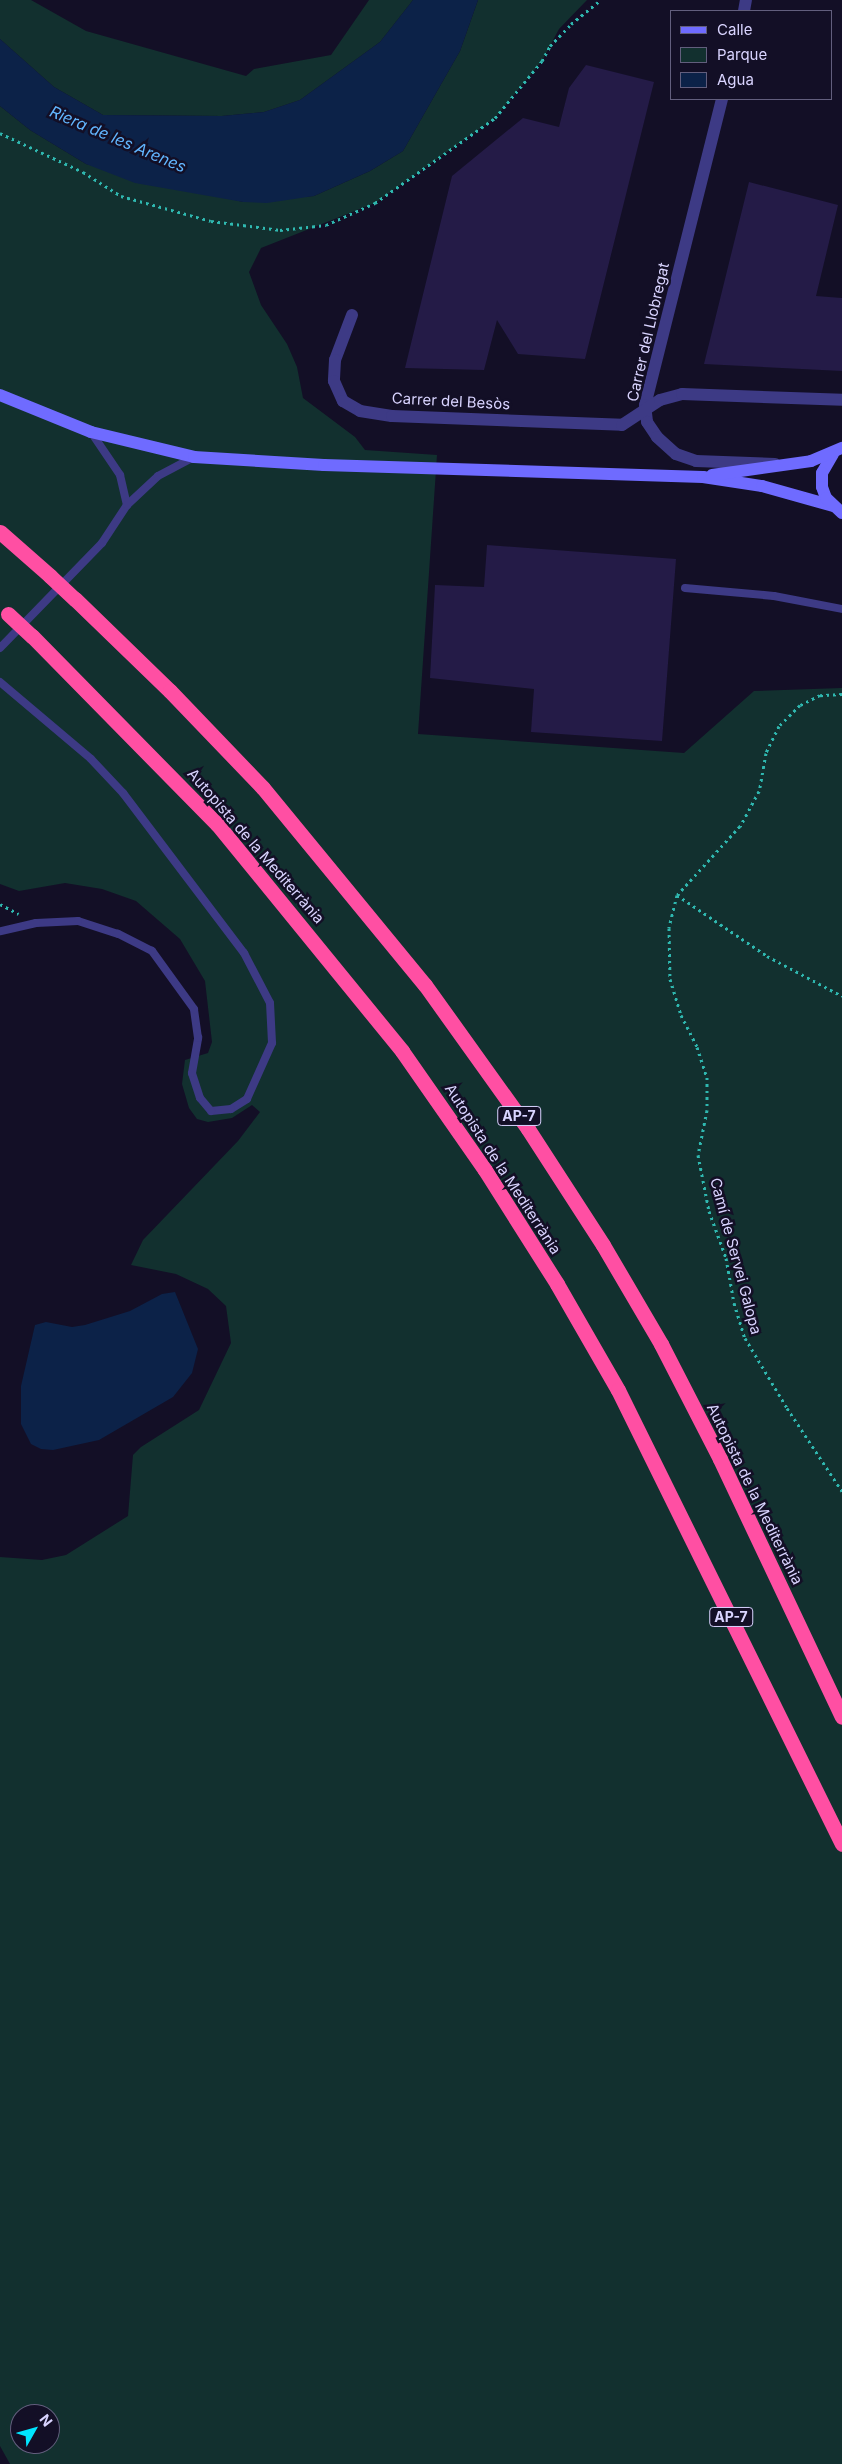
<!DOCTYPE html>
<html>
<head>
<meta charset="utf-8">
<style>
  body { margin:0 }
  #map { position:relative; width:842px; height:2464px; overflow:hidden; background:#130f26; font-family:Inter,sans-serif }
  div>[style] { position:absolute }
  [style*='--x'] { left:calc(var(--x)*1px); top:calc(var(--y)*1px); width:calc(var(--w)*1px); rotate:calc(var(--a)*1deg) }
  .green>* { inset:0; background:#12302f }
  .water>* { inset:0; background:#0c2248 }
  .building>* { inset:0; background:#241b47 }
  .path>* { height:3px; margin-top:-1.5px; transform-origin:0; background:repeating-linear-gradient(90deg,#2fb8b0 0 2.5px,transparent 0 6.5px) }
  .service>* { height:8px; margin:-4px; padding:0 4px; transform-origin:4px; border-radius:4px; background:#3d3a85 }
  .minor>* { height:12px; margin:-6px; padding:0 6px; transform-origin:6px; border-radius:6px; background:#3d3a85 }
  .secondary>* { height:12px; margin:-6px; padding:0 6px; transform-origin:6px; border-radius:6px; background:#6f6bff }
  .motorway>* { height:15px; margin:-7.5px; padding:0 7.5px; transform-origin:7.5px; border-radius:7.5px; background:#ff4fa3 }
  .motorway-bridge>* { height:15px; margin:-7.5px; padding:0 7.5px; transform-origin:7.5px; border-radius:7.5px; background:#ff4fa3 }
  span { translate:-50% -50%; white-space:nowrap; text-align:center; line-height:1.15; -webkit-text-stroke:5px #130f26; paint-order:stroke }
  .shield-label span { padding:1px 4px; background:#130f26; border:1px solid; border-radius:4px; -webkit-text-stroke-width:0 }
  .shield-label { font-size:14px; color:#d9d4ff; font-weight:700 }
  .street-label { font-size:15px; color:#d9d4ff }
  .water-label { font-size:16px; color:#62b6ff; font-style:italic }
  .legend { position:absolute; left:670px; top:10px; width:162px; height:90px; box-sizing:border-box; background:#130f26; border:1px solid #625e7d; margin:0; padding:6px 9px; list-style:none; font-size:15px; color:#d9d4ff }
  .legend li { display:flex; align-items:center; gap:10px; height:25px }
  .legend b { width:25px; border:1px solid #625e7d }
  .north { position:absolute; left:10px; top:2404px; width:50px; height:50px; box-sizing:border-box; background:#130f26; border:1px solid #625e7d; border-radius:50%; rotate:52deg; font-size:14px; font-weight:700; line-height:20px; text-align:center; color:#d9d4ff }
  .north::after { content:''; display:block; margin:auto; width:18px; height:22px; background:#00e5ff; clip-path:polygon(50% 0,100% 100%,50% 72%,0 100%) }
</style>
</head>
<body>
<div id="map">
  <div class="green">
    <i style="clip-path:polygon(0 0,31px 0,86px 31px,246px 76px,254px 69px,331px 55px,369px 0,413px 0,380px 42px,300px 100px,264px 112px,222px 116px,103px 115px,54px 87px,0 39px)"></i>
    <i style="clip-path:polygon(evenodd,478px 0,587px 0,559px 29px,542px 61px,495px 118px,375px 203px,261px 248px,249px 272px,261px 305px,287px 344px,297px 367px,303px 398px,355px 437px,365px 450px,437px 455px,418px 734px,684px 753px,754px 691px,842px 688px,842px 2464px,10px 2464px,0 2446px,0 1557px,42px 1560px,66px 1555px,128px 1516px,133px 1455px,141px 1447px,199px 1410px,231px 1343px,226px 1306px,208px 1289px,176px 1274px,131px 1265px,143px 1240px,238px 1141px,260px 1112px,252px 1105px,232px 1118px,208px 1122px,197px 1119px,189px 1108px,182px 1084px,185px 1060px,208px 1053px,212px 1042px,205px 981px,180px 939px,136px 901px,102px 889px,65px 883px,19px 891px,0 884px,0 106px,30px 130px,86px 164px,243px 202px,314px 196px,370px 171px,403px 151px,460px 51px,478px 0,20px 2414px,50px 2414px,50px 2444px,20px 2444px,20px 2414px)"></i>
  </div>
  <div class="water">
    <i style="clip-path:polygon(413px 0,478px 0,460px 51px,403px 151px,370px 171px,314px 196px,267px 203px,243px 202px,135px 183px,86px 164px,30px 130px,0 106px,0 39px,54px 87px,103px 115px,222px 116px,264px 112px,300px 100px,380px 42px)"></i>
    <i style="clip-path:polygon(175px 1292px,198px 1349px,192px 1373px,173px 1397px,99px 1440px,53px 1450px,41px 1449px,31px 1444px,21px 1424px,21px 1386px,35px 1325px,46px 1322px,72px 1327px,85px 1325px,130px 1311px,162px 1294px)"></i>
  </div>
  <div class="building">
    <i style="clip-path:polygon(586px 65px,654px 82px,585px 359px,518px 354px,497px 320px,484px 370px,405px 368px,452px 176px,523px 118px,559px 127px,569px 88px)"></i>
    <i style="clip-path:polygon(749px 182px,838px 205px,816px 296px,842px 298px,842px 371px,704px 364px)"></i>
    <i style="clip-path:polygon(487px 545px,676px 559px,662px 741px,531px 732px,534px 689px,430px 678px,435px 585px,484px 587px)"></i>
  </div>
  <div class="path">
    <i style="--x:0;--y:133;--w:92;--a:25.2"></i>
    <i style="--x:83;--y:172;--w:45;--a:32.3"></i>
    <i style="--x:121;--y:196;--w:93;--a:15.5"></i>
    <i style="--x:211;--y:221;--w:70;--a:7.4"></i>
    <i style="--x:280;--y:230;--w:46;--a:-6.2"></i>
    <i style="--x:326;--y:225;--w:54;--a:-24.2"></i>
    <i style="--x:375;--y:203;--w:147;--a:-35.3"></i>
    <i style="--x:495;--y:118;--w:74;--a:-50.5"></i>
    <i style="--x:542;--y:61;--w:17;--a:-62"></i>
    <i style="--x:550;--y:46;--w:30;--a:-46"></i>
    <i style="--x:571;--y:24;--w:38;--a:-39"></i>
    <i style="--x:842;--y:694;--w:22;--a:177"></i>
    <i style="--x:820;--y:695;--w:22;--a:153"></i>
    <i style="--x:800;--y:705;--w:30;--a:135"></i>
    <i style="--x:779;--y:726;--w:30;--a:116"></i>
    <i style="--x:766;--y:753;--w:39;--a:100"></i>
    <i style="--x:759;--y:791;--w:40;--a:118"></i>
    <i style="--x:740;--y:826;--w:93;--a:132.4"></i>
    <i style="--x:677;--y:895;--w:34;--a:104"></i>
    <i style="--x:669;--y:928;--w:51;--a:88.9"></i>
    <i style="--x:670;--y:979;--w:38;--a:73"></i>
    <i style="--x:681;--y:1015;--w:36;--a:63"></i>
    <i style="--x:697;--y:1047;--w:32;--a:72"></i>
    <i style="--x:707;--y:1077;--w:33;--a:90"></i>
    <i style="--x:707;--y:1110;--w:46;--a:101.3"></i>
    <i style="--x:698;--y:1155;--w:57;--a:78.9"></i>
    <i style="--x:709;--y:1211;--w:50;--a:70.1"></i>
    <i style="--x:726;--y:1258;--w:46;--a:79.9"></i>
    <i style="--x:734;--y:1303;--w:37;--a:73"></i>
    <i style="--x:745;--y:1338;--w:82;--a:59"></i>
    <i style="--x:787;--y:1408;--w:100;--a:56.5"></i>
    <i style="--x:677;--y:895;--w:109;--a:34.1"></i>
    <i style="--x:767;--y:956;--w:85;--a:28.1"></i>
    <i style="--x:0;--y:904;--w:21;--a:28"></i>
  </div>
  <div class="service">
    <i style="--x:91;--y:432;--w:52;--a:56"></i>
    <i style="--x:120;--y:475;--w:31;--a:77"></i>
    <i style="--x:685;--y:588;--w:89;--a:5.1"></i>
    <i style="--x:774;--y:596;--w:69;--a:10.8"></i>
    <i style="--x:0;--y:648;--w:146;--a:-45.8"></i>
    <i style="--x:102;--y:543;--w:45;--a:-56.7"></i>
    <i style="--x:127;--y:505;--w:42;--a:-43.1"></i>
    <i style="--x:158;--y:476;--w:38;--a:-28"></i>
    <i style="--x:0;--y:682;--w:119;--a:40.2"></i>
    <i style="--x:91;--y:759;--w:47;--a:46.7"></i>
    <i style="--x:123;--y:793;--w:201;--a:52.9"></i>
    <i style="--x:244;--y:953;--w:56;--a:62.5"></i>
    <i style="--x:270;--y:1003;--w:40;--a:87.1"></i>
    <i style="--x:272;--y:1043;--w:61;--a:114.1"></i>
    <i style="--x:247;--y:1099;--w:19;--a:148"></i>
    <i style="--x:231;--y:1109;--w:20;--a:174"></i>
    <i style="--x:211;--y:1111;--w:17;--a:-130"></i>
    <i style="--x:200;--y:1098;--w:26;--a:-108"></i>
    <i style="--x:192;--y:1073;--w:36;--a:-80"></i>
    <i style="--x:198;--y:1038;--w:29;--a:-98"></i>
    <i style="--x:194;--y:1009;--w:72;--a:-125.9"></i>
    <i style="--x:152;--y:951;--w:38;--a:-153"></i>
    <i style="--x:118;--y:934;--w:42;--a:-162"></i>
    <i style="--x:78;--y:921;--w:42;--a:177.3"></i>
    <i style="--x:36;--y:923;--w:37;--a:167"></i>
  </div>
  <div class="minor">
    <i style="--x:744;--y:11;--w:11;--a:-80"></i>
    <i style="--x:722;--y:99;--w:316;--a:104.1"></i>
    <i style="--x:645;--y:405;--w:17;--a:83"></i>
    <i style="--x:647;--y:422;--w:18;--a:56"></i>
    <i style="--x:657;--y:437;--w:25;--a:42"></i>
    <i style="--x:676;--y:454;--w:21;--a:19"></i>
    <i style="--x:696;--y:461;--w:79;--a:2.2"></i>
    <i style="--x:352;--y:315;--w:48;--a:110.7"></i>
    <i style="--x:335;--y:360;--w:21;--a:93"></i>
    <i style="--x:334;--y:381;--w:22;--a:66"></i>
    <i style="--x:343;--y:401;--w:20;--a:30"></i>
    <i style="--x:360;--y:411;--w:32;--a:9"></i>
    <i style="--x:392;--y:416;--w:230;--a:2.2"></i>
    <i style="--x:622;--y:425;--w:45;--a:-33.3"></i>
    <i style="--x:660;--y:400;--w:23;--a:-15"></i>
    <i style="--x:682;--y:394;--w:160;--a:2.1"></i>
  </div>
  <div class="secondary">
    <i style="--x:0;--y:395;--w:98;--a:22.1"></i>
    <i style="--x:91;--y:432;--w:106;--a:13.6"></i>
    <i style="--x:194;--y:457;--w:130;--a:3.5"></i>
    <i style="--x:324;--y:465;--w:379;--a:1.8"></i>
    <i style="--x:703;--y:477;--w:60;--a:8.7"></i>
    <i style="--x:762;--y:486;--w:74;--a:15.7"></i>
    <i style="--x:833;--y:454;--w:22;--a:120"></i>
    <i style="--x:822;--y:473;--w:14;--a:90"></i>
    <i style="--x:822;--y:487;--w:12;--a:70"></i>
    <i style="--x:826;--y:498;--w:22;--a:43"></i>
    <i style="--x:712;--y:475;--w:100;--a:-8"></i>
    <i style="--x:811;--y:461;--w:34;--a:-23"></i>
  </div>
  <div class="motorway">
    <i style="--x:0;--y:532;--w:67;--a:41.3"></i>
    <i style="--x:75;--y:599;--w:132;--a:44.1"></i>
    <i style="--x:170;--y:691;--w:134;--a:46.2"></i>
    <i style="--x:263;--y:788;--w:255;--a:50.6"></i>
    <i style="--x:425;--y:985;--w:177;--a:54.4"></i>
    <i style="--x:528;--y:1129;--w:138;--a:57.1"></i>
    <i style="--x:603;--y:1245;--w:115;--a:59.6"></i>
    <i style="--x:661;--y:1344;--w:129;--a:62.8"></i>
    <i style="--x:720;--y:1459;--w:285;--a:64.7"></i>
    <i style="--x:32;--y:636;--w:264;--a:45.5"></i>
    <i style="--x:217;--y:824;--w:293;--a:50.8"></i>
    <i style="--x:402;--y:1051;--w:145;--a:55.1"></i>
    <i style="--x:485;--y:1170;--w:135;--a:57.7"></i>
    <i style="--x:557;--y:1284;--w:122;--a:60.1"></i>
    <i style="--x:618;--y:1390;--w:506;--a:63.74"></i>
  </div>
  <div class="motorway-bridge">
    <i style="--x:50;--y:576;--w:34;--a:43"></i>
    <i style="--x:8;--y:614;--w:33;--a:43"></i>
  </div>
  <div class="shield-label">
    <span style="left:519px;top:1116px">AP-7</span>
    <span style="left:731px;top:1617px">AP-7</span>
  </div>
  <div class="street-label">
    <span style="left:648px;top:332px;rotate:-77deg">Carrer del Llobregat</span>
    <span style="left:451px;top:401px;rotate:3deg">Carrer del Besòs</span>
    <span style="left:256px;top:846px;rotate:49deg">Autopista de la Mediterrània</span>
    <span style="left:503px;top:1169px;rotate:57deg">Autopista de la Mediterrània</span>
    <span style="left:736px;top:1256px;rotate:75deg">Camí de Servei Galopa</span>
    <span style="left:755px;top:1494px;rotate:64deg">Autopista de la Mediterrània</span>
  </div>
  <div class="water-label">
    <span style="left:118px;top:139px;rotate:23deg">Riera de les Arenes</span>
  </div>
  <ul class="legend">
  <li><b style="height:6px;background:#6f6bff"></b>Calle</li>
  <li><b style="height:14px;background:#12302f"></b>Parque</li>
  <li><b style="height:14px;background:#0c2248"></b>Agua</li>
  </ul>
  <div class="north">N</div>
</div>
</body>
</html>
